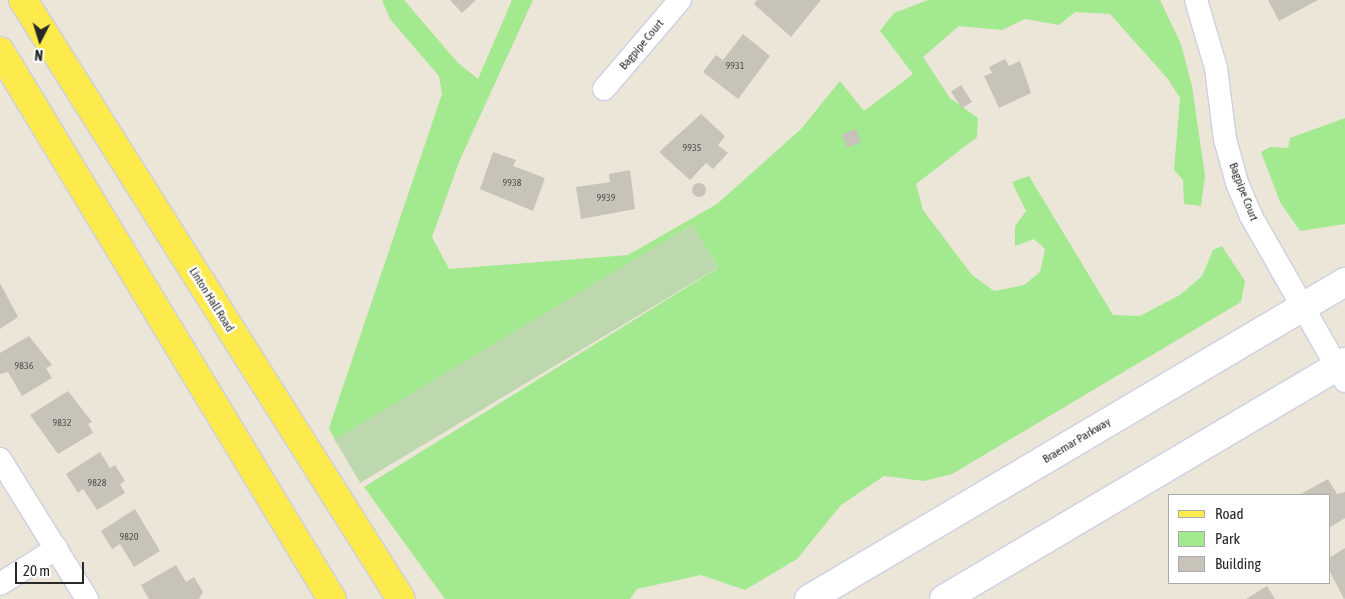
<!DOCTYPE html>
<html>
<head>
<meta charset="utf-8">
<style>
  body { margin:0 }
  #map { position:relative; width:1345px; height:599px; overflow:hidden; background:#ece6d8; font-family:"Asap Condensed",sans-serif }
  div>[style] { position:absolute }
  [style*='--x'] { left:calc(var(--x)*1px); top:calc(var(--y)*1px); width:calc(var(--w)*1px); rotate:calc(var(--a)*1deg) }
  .green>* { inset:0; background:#a2e98f }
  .cemetery>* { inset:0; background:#bdd8ae; transform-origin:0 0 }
  .building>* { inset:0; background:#c7c3b8; transform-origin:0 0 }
  .round { border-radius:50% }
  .roads { filter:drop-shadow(1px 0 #cdcfe3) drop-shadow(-1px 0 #cdcfe3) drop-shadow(0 1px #cdcfe3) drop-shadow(0 -1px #cdcfe3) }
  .minor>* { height:22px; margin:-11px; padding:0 11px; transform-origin:11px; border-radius:11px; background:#fff }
  .tertiary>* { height:28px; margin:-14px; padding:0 14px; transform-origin:14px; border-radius:14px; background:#fff }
  .primary>* { height:28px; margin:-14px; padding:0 14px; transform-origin:14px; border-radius:14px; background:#fdeb4d }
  span { translate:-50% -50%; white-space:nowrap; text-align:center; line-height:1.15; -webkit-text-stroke:5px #fff; paint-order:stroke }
  .number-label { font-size:10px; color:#504f4c }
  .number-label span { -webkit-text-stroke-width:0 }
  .street-label { font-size:12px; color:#282828 }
  .legend { position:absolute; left:1168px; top:494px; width:162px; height:90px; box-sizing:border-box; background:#fff; border:1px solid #a9a9a9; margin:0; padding:6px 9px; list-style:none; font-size:15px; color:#282828 }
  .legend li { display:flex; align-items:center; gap:10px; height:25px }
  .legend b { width:25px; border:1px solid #a9a9a9 }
  .north { position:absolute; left:15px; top:15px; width:50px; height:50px; -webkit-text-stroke:4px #fff; paint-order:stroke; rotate:185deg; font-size:14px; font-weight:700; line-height:20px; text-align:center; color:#282828 }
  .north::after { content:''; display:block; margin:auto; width:18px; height:22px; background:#282828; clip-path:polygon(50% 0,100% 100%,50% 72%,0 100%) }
  .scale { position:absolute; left:15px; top:562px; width:69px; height:22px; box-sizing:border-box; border:2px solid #282828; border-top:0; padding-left:6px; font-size:15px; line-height:18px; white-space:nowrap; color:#282828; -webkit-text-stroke:4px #fff; paint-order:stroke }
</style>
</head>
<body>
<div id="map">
  <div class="green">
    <i style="clip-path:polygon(382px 0,404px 0,458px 63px,478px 79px,512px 0,533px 0,459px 162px,432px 237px,449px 269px,628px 255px,717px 204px,801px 129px,840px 81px,864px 111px,913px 74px,880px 31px,894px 13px,928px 0,1160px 0,1181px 44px,1192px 86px,1205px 176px,1201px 206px,1184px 204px,1183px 180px,1174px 170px,1180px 98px,1168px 79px,1110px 14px,1075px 12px,1059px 25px,1025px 19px,1002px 30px,959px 26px,923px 57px,950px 98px,978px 118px,977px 137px,916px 184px,923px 210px,972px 275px,994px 291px,1024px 285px,1040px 272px,1045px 249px,1034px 239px,1015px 246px,1015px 226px,1026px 211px,1012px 182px,1029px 176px,1113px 315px,1140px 316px,1180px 295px,1202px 276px,1213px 250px,1222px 246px,1245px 281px,1241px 302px,952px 474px,924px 481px,884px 476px,841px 505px,797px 559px,745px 590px,701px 575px,637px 589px,630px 599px,445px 599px,364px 487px,718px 268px,692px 225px,337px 444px,329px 428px,442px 94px,439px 76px,390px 19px)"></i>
    <i style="clip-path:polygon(1345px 118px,1345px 224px,1300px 231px,1280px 202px,1261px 152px,1270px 147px,1288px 148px,1290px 138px)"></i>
  </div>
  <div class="cemetery">
    <i style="left:692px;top:225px;width:50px;height:417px;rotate:59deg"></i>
  </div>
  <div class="building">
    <i style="clip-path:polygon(450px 0,476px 0,462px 13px)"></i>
    <i style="clip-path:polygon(757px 0,821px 0,791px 37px,754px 4px)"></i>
    <i style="clip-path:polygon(1268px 0,1318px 0,1279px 21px)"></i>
    <i style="clip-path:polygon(743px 34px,770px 56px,738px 99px,703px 72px,716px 55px,723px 60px)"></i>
    <i style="clip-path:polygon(1005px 59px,1009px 66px,1020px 61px,1031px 93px,999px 108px,984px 76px,992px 73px,989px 67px)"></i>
    <i style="left:961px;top:85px;width:20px;height:12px;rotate:57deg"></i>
    <i style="clip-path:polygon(701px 114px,725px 136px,718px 145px,728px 153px,713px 169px,706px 163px,690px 180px,659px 152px)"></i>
    <i style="left:856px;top:129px;width:14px;height:15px;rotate:69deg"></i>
    <i style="clip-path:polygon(493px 152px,516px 160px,513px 166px,545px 178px,533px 211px,480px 189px)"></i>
    <i style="clip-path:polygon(630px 170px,635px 209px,581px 219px,576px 187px,610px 182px,609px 174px)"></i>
    <i class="round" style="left:692px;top:183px;width:14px;height:14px"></i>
    <i style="clip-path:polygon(0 283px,18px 317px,0 329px)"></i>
    <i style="clip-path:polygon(29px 336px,52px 365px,46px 368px,52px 378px,22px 396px,8px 372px,0 374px,0 353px)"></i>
    <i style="clip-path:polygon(68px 391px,92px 422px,88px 424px,93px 433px,58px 454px,30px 415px)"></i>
    <i style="clip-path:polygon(100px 452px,110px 468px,115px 465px,125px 481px,120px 484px,125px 493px,97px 510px,83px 489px,78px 493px,66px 474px)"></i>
    <i style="clip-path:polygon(1328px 479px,1337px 494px,1345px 492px,1345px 518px,1329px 528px,1329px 495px,1299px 495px)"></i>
    <i style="clip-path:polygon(135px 509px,160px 551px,134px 567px,120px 544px,112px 549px,101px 531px)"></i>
    <i style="clip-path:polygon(1345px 548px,1345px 598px,1344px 599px,1329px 570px,1329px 558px)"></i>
    <i style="clip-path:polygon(176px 565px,186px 582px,194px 577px,203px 592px,199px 599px,149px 599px,141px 585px)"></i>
    <i style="clip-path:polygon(1267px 586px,1275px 599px,1246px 599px)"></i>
  </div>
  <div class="roads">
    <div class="minor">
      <i style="--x:1196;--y:0;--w:71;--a:73.6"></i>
      <i style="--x:1216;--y:68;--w:72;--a:82.8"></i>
      <i style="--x:1225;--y:139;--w:46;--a:74.7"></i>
      <i style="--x:1237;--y:183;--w:36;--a:67"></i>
      <i style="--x:1251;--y:216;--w:190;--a:60.3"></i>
      <i style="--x:604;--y:89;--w:117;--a:-49.5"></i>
      <i style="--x:0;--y:459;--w:165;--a:58.1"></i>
      <i style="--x:0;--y:584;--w:67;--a:-32.3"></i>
    </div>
    <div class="tertiary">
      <i style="--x:809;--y:599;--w:623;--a:-30.6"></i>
      <i style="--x:944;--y:599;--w:466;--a:-30.6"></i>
    </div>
    <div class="primary">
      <i style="--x:23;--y:0;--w:708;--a:57.75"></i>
      <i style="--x:0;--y:51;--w:641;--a:58.79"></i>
    </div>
  </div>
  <div class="number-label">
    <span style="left:735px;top:66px">9931</span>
    <span style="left:692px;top:148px">9935</span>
    <span style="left:512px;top:183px">9938</span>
    <span style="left:606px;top:198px">9939</span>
    <span style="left:24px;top:366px">9836</span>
    <span style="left:62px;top:423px">9832</span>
    <span style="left:97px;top:483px">9828</span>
    <span style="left:129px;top:537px">9820</span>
  </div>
  <div class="street-label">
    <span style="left:642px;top:45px;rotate:-50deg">Bagpipe Court</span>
    <span style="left:1243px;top:192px;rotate:69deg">Bagpipe Court</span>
    <span style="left:211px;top:300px;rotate:58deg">Linton Hall Road</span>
    <span style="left:1077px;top:441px;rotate:-31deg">Braemar Parkway</span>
  </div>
  <ul class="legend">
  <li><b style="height:6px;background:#fdeb4d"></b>Road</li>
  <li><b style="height:14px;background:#a2e98f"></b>Park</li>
  <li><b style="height:14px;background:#c7c3b8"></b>Building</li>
  </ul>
  <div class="north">N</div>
  <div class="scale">20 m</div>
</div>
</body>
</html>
